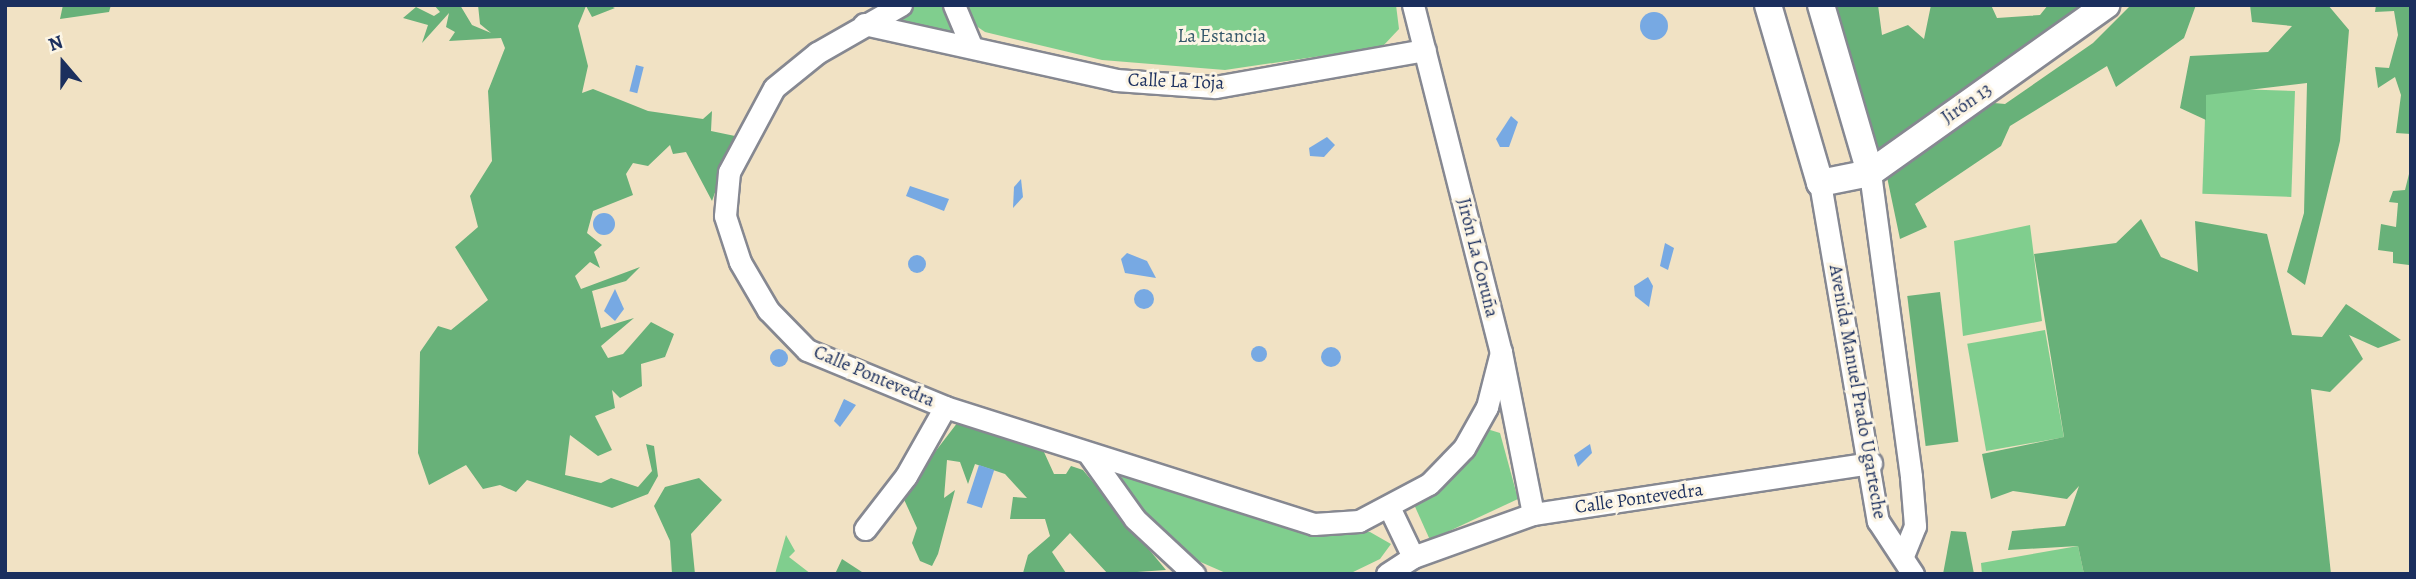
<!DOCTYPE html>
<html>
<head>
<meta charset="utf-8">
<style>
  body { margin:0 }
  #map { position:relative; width:2416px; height:579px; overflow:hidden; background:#f1e2c4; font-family:Alegreya,serif }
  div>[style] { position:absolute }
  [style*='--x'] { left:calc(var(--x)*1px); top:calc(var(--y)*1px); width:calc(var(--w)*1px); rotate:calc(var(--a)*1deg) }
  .green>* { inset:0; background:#80ce8e; transform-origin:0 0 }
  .forest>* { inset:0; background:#68b179; transform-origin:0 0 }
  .water>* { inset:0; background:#77a9e3; transform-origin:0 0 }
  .round { border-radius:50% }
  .roads { filter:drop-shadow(2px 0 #868891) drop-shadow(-2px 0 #868891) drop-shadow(0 2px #868891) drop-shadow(0 -2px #868891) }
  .minor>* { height:21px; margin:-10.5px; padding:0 10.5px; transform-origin:10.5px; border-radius:10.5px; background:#fff }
  .tertiary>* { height:26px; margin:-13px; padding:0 13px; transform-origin:13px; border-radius:13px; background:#fff }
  span { translate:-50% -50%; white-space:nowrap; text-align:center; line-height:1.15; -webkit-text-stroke:6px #fcf5e5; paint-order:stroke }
  .park-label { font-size:19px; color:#34576a }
  .street-label { font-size:19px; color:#1b2f5e }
  .frame { position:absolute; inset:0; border:7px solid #1b2f5e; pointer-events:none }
  .north { position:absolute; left:28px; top:28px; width:70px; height:70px; -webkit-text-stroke:5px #fcf5e5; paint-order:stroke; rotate:340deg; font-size:19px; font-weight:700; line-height:28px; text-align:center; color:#1b2f5e }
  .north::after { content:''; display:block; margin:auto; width:24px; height:32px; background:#1b2f5e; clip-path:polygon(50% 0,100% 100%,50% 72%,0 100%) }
</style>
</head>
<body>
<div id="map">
  <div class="green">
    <i style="clip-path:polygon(907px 5px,948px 5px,960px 37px,875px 22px)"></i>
    <i style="clip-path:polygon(962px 5px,1396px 5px,1399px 29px,1382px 47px,1225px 70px,1102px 60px,985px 32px,969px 21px)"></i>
    <i style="left:2295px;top:91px;width:106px;height:89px;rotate:92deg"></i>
    <i style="clip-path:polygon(2030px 225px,2042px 321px,1963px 336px,1954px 241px)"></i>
    <i style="left:2045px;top:330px;width:109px;height:79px;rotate:80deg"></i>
    <i style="clip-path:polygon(1487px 429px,1500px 433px,1518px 499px,1430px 540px,1412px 500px)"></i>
    <i style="clip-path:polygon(1121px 472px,1304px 532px,1370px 532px,1391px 544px,1380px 559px,1349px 574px,1228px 574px,1189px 557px,1145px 521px,1123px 491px)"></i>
    <i style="clip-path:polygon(786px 535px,795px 551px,789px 557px,811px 574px,775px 574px)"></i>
    <i style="clip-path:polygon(2078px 546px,2084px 574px,1982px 574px,1981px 563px)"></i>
  </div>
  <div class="forest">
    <i style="clip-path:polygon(111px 5px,109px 12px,60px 19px,63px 5px)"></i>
    <i style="clip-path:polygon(434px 5px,460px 5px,472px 25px,491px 33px,480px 24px,478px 5px,608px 5px,615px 8px,592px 17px,586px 6px,578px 26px,588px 66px,582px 93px,593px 89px,648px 111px,703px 119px,712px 111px,711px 131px,735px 136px,712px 201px,686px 152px,673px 154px,670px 145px,648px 166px,633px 163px,626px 174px,633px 195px,593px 211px,587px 233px,602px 245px,594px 252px,600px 268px,590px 262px,575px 276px,581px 289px,640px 267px,626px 281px,592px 291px,601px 328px,634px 318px,601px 346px,608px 358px,623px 354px,651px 322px,674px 334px,665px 357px,641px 364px,642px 386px,620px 398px,612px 390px,615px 408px,595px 416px,612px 450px,598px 456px,570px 435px,565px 475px,601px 483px,611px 478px,638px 487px,652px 471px,646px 444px,654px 446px,658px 476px,648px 494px,612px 508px,527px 480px,516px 492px,500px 485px,483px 489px,466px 465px,429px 485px,418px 453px,420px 352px,438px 326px,451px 330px,488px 300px,455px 247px,478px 227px,470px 196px,492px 161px,488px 91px,505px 48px,501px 38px,449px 41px,455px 32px,446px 27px,449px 13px,422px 43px,428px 25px,403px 18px,416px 7px,434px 16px,440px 12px)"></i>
    <i style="clip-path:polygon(1831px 5px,1878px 5px,1882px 35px,1908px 25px,1924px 39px,1931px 5px,1991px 5px,1997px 18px,2040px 15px,2048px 5px,2089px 5px,1873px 157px)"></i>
    <i style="clip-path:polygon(2131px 5px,2196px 5px,2184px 38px,2116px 87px,2107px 66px,2010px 126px,2001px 146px,1915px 204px,1927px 227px,1900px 239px,1887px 177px,1994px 103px,2005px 104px,2093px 43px)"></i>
    <i style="clip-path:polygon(2250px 5px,2328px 5px,2349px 30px,2340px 141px,2305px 285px,2287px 272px,2304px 213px,2307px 83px,2206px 95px,2206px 120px,2180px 108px,2190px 56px,2268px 52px,2292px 26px,2252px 22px)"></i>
    <i style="clip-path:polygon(2376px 5px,2411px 5px,2411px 134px,2396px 133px,2401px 95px,2395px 77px,2378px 88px,2375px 67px,2389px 68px,2398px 35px,2394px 11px,2375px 12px)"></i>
    <i style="clip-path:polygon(2411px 166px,2411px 261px,2409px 265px,2393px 263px,2393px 252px,2378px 250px,2381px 224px,2396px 227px,2398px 203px,2389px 202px,2393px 191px,2405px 190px)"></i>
    <i style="clip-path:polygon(2141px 219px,2161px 257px,2198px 272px,2195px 221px,2267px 234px,2292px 335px,2322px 337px,2346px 304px,2401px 340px,2378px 348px,2349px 335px,2363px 359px,2330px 392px,2311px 389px,2331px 574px,2084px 574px,2078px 546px,2008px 550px,2012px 531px,2065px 526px,2079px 486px,2067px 499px,2013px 491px,1991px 499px,1982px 454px,2064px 437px,2034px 254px,2116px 243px)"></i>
    <i style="left:1940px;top:292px;width:151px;height:33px;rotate:83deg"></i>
    <i style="clip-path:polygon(961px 418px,1044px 452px,1054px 474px,1066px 474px,1071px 466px,1083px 470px,1166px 570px,1108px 574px,1070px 533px,1052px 552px,1066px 573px,1023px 573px,1028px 555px,1050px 536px,1045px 519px,1010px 519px,1013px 497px,1027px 498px,1005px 474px,975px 464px,968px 484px,960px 462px,947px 460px,944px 498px,955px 490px,938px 554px,932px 566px,920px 561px,912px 543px,917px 528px,902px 495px)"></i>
    <i style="clip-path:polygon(699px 478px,722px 500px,691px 534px,695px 574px,672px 574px,670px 541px,654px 506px,665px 487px)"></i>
    <i style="clip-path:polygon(1951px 531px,1966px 532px,1974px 574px,1943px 574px)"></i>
    <i style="clip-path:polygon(842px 559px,865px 574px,835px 574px)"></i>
  </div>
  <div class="water">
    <i class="round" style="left:1640px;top:12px;width:28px;height:28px"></i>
    <i style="left:636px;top:65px;width:8px;height:27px;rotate:14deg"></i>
    <i style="clip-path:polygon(1511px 116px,1518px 122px,1509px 147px,1500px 147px,1496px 139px)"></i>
    <i style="clip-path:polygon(1327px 137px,1335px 145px,1324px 157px,1310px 156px,1309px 148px)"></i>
    <i style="clip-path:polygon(1021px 179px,1023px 197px,1013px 208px,1014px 187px)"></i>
    <i style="clip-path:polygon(910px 186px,949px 199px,944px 211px,906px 196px)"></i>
    <i class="round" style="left:593px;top:213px;width:22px;height:22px"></i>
    <i style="clip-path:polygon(1665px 243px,1674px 248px,1668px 270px,1660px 266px)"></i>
    <i style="clip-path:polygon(1127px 253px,1147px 261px,1156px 278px,1125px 273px,1121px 259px)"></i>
    <i class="round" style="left:908px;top:255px;width:18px;height:18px"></i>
    <i style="clip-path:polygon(1648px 277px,1653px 286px,1649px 307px,1635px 296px,1634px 286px)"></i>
    <i style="clip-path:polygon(615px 289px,624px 309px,615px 321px,604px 311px)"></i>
    <i class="round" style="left:1134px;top:289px;width:20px;height:20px"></i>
    <i class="round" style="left:1251px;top:346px;width:16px;height:16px"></i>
    <i class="round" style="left:1321px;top:347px;width:20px;height:20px"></i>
    <i class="round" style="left:770px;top:349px;width:18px;height:18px"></i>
    <i style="clip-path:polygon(844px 399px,856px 405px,840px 427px,834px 421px)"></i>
    <i style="clip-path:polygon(1590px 444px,1592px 453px,1578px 467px,1574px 455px)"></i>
    <i style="left:979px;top:465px;width:16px;height:40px;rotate:18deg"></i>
  </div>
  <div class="roads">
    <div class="minor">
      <i style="--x:901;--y:5;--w:97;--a:150.3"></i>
      <i style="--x:817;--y:53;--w:55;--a:140.9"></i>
      <i style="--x:774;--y:88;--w:95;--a:118.2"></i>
      <i style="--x:729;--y:172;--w:44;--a:95.2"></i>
      <i style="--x:725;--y:216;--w:48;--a:71.9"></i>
      <i style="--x:740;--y:262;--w:56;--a:59.7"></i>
      <i style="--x:768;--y:310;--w:56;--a:45.7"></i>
      <i style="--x:807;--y:350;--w:149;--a:22.4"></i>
      <i style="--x:945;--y:407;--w:387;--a:17.6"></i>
      <i style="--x:1314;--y:524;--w:45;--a:-3.8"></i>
      <i style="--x:1359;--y:521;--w:79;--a:-27.9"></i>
      <i style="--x:1429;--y:484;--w:50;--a:-45.8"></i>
      <i style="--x:1464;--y:448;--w:47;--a:-60.7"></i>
      <i style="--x:1487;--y:407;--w:57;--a:-75.7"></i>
      <i style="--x:954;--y:5;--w:41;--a:67.2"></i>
      <i style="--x:1413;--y:5;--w:358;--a:75.8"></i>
      <i style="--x:1501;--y:352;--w:165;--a:78.8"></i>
      <i style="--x:864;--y:24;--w:258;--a:12.5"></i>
      <i style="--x:1116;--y:80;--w:99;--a:4"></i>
      <i style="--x:1215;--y:87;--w:213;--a:-10"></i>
      <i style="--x:1870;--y:173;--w:307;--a:82.3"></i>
      <i style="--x:1911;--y:477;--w:49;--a:85.3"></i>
      <i style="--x:1915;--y:526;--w:29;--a:112"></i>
      <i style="--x:1820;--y:183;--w:343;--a:80.3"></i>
      <i style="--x:1878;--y:521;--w:64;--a:56.6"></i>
      <i style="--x:1090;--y:456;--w:77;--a:54.5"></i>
      <i style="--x:1135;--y:519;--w:81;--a:43"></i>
      <i style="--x:1390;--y:509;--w:53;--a:64.4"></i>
      <i style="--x:865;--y:529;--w:67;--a:-52.3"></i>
      <i style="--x:906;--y:476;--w:79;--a:-60.5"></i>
      <i style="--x:1387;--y:574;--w:31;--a:-33"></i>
      <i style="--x:1413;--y:557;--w:127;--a:-19.7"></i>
      <i style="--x:1533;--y:514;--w:342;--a:-8.6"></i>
    </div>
    <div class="tertiary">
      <i style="--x:1768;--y:5;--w:185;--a:73.7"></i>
      <i style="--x:1820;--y:183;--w:51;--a:-11.3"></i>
      <i style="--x:1870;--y:173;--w:290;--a:-35.4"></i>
      <i style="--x:1821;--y:5;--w:175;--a:73.7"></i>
    </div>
  </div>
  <div class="park-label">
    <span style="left:1222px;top:37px">La Estancia</span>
  </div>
  <div class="street-label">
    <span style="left:1176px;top:82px;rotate:2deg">Calle La Toja</span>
    <span style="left:1967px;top:104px;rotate:-35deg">Jirón 13</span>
    <span style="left:1477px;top:258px;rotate:76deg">Jirón La Coruña</span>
    <span style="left:874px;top:377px;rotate:23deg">Calle Pontevedra</span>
    <span style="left:1857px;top:392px;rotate:80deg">Avenida Manuel Prado Ugarteche</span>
    <span style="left:1639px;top:499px;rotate:-8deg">Calle Pontevedra</span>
  </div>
  <div class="frame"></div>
  <div class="north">N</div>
</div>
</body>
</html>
